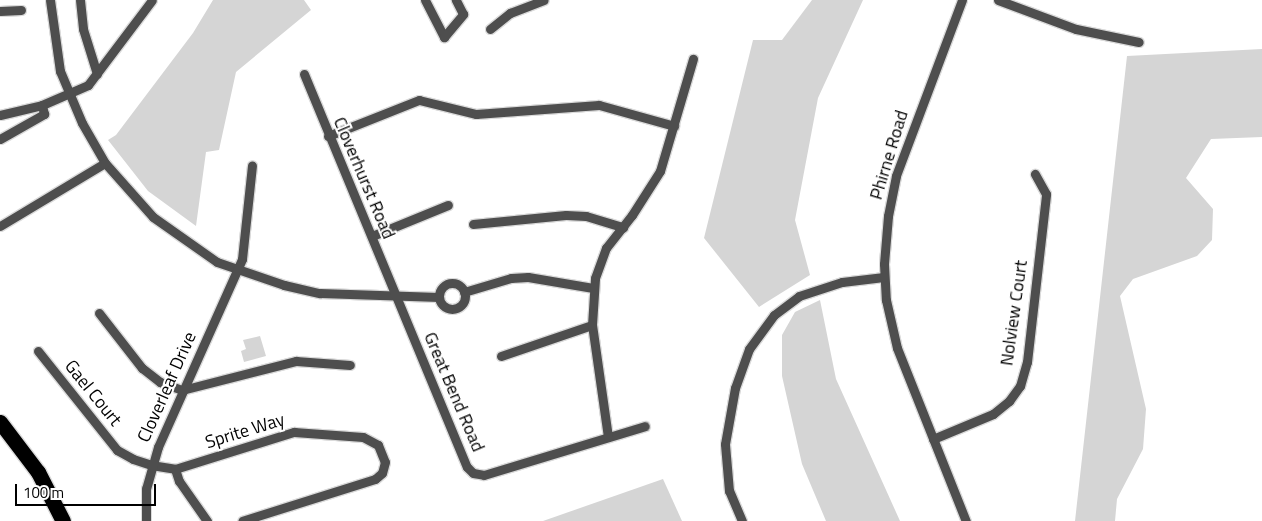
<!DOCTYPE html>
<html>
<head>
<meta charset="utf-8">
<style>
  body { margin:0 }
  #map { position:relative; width:1262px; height:521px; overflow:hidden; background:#fff; font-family:"Titillium Web",sans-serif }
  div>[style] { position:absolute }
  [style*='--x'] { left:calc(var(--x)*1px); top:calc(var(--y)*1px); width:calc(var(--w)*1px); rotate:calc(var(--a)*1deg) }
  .green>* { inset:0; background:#d5d5d5 }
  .roads { filter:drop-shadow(1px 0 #dbdbdb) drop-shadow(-1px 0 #dbdbdb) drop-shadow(0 1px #dbdbdb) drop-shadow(0 -1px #dbdbdb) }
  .minor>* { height:9px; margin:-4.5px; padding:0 4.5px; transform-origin:4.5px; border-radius:4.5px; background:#4e4e4e }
  .minor>.ring { margin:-4.5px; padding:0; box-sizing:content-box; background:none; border:9px solid #4e4e4e; border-radius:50% }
  .motorway>* { height:15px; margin:-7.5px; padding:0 7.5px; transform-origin:7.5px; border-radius:7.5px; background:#000 }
  span { translate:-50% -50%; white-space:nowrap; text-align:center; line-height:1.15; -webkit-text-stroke:4px #fff; paint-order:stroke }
  .street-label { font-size:18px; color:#000 }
  .scale { position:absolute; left:15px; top:484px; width:141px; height:22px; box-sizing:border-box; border:2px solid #000; border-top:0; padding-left:6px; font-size:15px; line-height:18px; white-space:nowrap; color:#000; -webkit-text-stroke:4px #fff; paint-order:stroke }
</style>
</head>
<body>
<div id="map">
  <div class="green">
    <i style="clip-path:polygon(213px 0,304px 0,311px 10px,236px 72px,219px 150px,206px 152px,196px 226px,148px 191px,108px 140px,116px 135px,193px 33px)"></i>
    <i style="clip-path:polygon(812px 0,863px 0,818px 98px,795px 220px,810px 275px,759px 307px,704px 238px,753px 40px,782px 40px)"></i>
    <i style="clip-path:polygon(1262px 49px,1262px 137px,1211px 139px,1186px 178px,1213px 209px,1212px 240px,1197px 256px,1133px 279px,1120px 296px,1146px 409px,1143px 449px,1117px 499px,1115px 521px,1075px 521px,1127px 56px)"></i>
    <i style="clip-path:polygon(820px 300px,836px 379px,900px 521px,826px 521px,802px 464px,782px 376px,782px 335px,795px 312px)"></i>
    <i style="clip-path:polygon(260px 336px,266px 356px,244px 362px,241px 351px,246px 349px,243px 340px)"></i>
    <i style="clip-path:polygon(663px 479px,682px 521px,543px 521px)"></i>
  </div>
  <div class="roads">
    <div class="minor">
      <i style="--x:50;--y:0;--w:72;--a:82"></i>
      <i style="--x:60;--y:71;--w:56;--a:67.1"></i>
      <i style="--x:82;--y:123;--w:46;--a:60.1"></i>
      <i style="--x:105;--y:163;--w:72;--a:48.4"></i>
      <i style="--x:153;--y:217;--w:78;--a:35.1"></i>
      <i style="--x:217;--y:262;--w:71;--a:18.9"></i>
      <i style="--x:284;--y:285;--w:37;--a:13"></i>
      <i style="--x:320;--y:293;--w:119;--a:1.9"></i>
      <i style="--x:80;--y:0;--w:29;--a:84"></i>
      <i style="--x:83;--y:29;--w:47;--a:72.7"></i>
      <i style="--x:425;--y:0;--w:42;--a:62.8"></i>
      <i style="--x:444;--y:37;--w:30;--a:-50"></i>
      <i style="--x:463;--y:14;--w:16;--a:-117"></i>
      <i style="--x:962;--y:0;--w:188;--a:110.6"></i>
      <i style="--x:896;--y:176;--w:41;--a:101.3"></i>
      <i style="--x:888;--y:216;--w:48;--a:94.8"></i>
      <i style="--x:884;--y:264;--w:36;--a:87"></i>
      <i style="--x:886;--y:300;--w:49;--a:77.1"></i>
      <i style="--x:897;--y:348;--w:186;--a:68.3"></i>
      <i style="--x:998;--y:0;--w:83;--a:20.4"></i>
      <i style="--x:1076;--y:29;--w:64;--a:11.7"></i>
      <i style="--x:0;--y:11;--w:21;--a:-3"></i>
      <i style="--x:490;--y:29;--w:26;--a:-39"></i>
      <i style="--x:510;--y:13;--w:36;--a:-21"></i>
      <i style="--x:304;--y:74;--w:425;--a:67.5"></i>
      <i style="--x:467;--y:467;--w:8;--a:45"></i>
      <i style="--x:473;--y:473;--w:11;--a:10"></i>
      <i style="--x:484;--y:475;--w:168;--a:-16.9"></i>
      <i style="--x:0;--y:115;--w:43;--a:-13.4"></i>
      <i style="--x:42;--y:105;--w:50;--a:-23.5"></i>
      <i style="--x:88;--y:85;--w:106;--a:-53"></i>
      <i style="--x:328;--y:136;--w:98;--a:-21.6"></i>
      <i style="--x:419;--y:100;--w:59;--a:13.8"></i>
      <i style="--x:476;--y:114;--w:123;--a:-4.2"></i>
      <i style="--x:599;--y:105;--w:78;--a:15.6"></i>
      <i style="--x:0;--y:139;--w:51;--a:-29.6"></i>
      <i style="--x:44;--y:114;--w:9;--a:-103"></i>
      <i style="--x:473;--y:224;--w:93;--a:-5.5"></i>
      <i style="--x:566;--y:215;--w:20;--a:3"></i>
      <i style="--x:586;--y:216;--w:39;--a:17"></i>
      <i style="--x:0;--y:226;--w:122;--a:-31"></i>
      <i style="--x:372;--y:236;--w:82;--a:-22.2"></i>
      <i class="ring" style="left:439px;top:283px;width:17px;height:17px"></i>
      <i style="--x:464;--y:292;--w:49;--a:-16.6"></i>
      <i style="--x:511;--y:278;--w:17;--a:-3"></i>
      <i style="--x:528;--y:277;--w:66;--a:9.6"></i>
      <i style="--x:99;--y:313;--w:70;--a:52"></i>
      <i style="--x:142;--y:368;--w:23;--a:38"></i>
      <i style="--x:160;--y:382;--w:23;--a:20"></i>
      <i style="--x:182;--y:390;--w:118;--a:-14.3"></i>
      <i style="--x:296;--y:361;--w:54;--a:4.2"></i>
      <i style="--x:38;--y:351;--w:127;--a:51.4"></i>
      <i style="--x:117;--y:450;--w:18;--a:29"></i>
      <i style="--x:133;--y:459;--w:19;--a:18"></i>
      <i style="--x:151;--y:465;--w:24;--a:9"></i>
      <i style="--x:175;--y:469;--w:125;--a:-17.3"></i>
      <i style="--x:294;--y:432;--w:69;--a:4.1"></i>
      <i style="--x:363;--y:437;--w:17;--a:28"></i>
      <i style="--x:378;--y:445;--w:18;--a:68"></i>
      <i style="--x:385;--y:462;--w:11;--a:105"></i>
      <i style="--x:382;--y:473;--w:9;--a:139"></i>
      <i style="--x:375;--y:479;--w:139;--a:162.5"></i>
      <i style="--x:501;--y:356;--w:96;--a:-18.8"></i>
      <i style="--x:608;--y:437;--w:113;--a:-98.1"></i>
      <i style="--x:592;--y:325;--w:47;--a:-86.3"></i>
      <i style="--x:595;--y:278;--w:32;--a:-70"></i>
      <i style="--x:606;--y:248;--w:42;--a:-51.8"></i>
      <i style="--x:632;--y:215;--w:52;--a:-57.5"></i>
      <i style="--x:660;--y:171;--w:117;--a:-73.6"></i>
      <i style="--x:933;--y:439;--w:65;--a:-22.6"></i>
      <i style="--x:993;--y:414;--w:21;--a:-39"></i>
      <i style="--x:1009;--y:401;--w:19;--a:-54"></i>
      <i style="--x:1020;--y:386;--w:25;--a:-74"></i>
      <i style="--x:1027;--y:362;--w:169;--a:-83.5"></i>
      <i style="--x:1046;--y:194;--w:23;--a:-119"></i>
      <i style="--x:175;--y:469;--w:13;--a:72"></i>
      <i style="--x:179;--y:481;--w:49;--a:55"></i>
      <i style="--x:146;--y:521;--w:32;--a:-90"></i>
      <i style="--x:146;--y:489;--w:44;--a:-74.1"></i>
      <i style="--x:158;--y:447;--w:206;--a:-65.9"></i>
      <i style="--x:242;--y:259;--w:94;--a:-83.9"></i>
      <i style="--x:742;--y:521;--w:33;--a:-113"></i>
      <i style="--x:729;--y:491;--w:47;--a:-94.9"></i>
      <i style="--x:725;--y:444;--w:57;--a:-79.9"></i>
      <i style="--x:735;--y:388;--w:41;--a:-70.3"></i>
      <i style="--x:749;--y:349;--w:42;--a:-53.7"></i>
      <i style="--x:774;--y:315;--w:31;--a:-37"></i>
      <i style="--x:799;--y:296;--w:45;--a:-18"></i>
      <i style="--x:842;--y:282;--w:42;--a:-6.8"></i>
    </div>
    <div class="motorway">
      <i style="--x:0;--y:422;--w:63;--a:52.8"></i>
      <i style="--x:38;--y:472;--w:55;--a:63"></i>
    </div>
  </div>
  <div class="street-label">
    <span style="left:889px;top:155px;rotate:-73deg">Phirne Road</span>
    <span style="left:364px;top:178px;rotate:67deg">Cloverhurst Road</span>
    <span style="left:1014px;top:313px;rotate:-82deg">Nolview Court</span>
    <span style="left:167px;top:387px;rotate:-66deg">Cloverleaf Drive</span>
    <span style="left:454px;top:392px;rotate:67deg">Great Bend Road</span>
    <span style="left:93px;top:393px;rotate:51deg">Gael Court</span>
    <span style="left:245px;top:431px;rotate:-17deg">Sprite Way</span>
  </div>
  <div class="scale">100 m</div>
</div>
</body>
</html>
